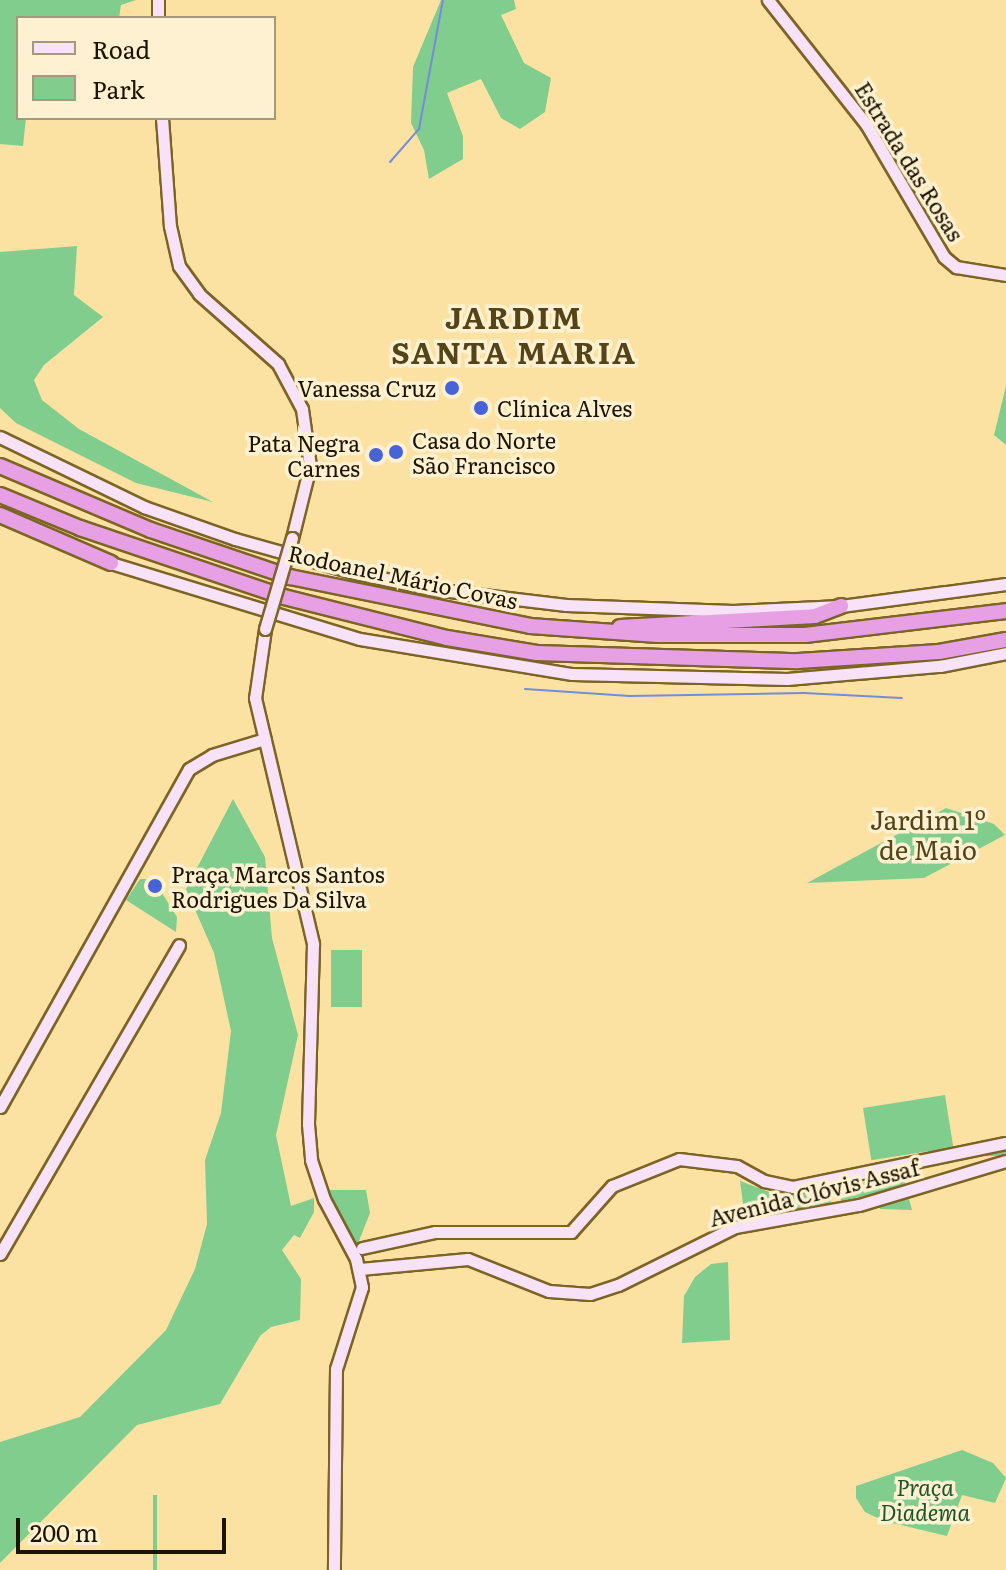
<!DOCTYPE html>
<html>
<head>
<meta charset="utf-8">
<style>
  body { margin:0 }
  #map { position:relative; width:1006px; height:1570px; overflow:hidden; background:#fce2a2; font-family:Literata,serif }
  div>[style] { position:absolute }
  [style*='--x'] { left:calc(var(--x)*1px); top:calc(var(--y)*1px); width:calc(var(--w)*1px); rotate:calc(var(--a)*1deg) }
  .green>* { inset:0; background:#80cd8e; transform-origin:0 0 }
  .stream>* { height:2px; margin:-1px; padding:0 1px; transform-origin:1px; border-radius:1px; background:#738dda }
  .roads { filter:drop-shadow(2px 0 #7b6425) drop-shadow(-2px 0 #7b6425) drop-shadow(0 2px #7b6425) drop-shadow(0 -2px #7b6425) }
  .secondary>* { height:11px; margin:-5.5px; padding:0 5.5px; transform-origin:5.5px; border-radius:5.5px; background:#f8e2f7 }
  .highway>* { height:14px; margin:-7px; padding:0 7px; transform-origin:7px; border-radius:7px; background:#e8a0e4 }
  .bridges { filter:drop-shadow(2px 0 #7b6425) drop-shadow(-2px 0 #7b6425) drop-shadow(0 2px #7b6425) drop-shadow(0 -2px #7b6425) }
  .secondary-bridge>* { height:11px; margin:-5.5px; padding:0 5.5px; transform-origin:5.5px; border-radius:5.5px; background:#f8e2f7 }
  .dots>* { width:22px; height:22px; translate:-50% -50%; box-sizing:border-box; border:4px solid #fdf1d1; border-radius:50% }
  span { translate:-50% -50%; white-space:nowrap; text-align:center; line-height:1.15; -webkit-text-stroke:7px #fdf1d1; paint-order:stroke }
  .street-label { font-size:22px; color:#1d1400 }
  .poi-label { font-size:22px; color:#1d1400 }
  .right { translate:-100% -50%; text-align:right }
  .left { translate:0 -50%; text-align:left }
  .park-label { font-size:22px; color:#1c542a; font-style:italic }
  .quarter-label { font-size:26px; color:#544418 }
  .district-label { font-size:30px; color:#544418; font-weight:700; letter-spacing:2px }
  .legend { position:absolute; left:16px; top:16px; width:260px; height:104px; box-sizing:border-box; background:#fdf1d1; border:2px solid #a3997d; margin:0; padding:10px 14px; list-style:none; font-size:24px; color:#1d1400 }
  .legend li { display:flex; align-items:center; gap:16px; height:40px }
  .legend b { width:40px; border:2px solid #a3997d }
  .scale { position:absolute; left:16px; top:1518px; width:210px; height:36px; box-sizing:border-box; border:4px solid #1d1400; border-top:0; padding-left:10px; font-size:24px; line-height:28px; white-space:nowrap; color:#1d1400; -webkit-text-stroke:6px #fdf1d1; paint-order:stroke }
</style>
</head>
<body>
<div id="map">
  <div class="green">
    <i style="clip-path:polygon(0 0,136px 0,121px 5px,119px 18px,18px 18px,18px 118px,26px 118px,23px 146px,0 144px)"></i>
    <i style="clip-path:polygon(441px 0,514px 0,516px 9px,501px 15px,524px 63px,551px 78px,545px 112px,520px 129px,501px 118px,481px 79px,447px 93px,463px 136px,463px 159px,429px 179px,424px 150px,411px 123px,413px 67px)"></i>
    <i style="clip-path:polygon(77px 246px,74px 295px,103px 317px,44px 365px,34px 380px,42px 400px,79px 429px,213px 502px,136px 483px,16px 423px,0 408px,0 252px)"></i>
    <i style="clip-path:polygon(1006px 386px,1006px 445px,994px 435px)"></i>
    <i style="clip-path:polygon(233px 799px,265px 857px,272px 938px,298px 1035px,276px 1135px,291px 1206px,314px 1198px,314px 1212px,300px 1238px,294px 1235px,282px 1250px,301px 1279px,300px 1320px,271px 1327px,260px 1336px,220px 1404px,137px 1425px,0 1563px,0 1442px,80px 1417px,166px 1330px,195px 1269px,207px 1224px,205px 1160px,221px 1113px,231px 1031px,214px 953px,186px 889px)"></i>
    <i style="clip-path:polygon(946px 808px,994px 824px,1005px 835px,924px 878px,807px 883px)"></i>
    <i style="clip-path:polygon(140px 879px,152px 879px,157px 885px,177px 917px,176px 932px,126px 900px)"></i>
    <i style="left:331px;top:950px;width:31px;height:57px"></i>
    <i style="left:945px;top:1095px;width:53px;height:83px;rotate:81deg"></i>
    <i style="left:1006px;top:1146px;width:10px;height:75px;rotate:90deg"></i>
    <i style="clip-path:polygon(901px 1176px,906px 1185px,897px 1189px,841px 1201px,840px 1186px)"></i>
    <i style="clip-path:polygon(740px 1181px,780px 1196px,829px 1190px,831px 1204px,745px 1219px)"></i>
    <i style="clip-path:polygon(328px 1190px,366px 1190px,370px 1213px,357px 1246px)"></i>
    <i style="clip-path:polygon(909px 1199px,912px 1210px,880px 1209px,879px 1203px)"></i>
    <i style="clip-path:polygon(728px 1262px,730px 1340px,682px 1343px,684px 1296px,695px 1277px,711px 1264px)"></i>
    <i style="clip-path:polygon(962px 1450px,993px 1463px,1006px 1478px,995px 1503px,962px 1495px,947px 1536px,884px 1521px,865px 1512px,856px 1498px,856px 1486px)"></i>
    <i style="left:153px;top:1495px;width:4px;height:75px"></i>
  </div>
  <div class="stream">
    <i style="--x:390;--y:162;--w:44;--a:-48.7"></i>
    <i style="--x:419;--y:129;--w:131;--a:-79.5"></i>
    <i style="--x:525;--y:689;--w:105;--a:3.8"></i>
    <i style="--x:630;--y:696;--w:174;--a:-1"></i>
    <i style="--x:804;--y:693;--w:98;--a:2.9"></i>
  </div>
  <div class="roads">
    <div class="secondary">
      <i style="--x:158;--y:0;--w:18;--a:90"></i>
      <i style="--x:768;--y:0;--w:158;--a:51.7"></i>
      <i style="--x:866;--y:124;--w:154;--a:59.6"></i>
      <i style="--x:944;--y:257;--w:16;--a:40"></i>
      <i style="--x:956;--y:267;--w:51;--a:9.1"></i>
      <i style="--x:162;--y:118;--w:108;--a:85.8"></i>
      <i style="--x:170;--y:226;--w:41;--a:77.3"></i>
      <i style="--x:179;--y:266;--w:34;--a:54"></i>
      <i style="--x:199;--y:294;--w:106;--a:41.5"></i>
      <i style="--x:278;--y:364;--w:51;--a:61.9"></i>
      <i style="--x:302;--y:409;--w:58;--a:82"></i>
      <i style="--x:310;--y:466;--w:74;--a:104"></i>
      <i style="--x:0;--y:437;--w:160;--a:25.9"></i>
      <i style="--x:144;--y:507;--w:96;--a:19.4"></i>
      <i style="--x:235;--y:539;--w:126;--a:15.7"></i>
      <i style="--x:356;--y:573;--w:87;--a:11.3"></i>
      <i style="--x:441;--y:590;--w:126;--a:6.8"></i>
      <i style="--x:566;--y:605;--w:167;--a:2.1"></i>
      <i style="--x:733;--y:611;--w:108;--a:-2.7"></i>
      <i style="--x:841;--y:606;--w:166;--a:-7.6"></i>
      <i style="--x:111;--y:563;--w:260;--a:17"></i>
      <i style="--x:360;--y:639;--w:215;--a:9.4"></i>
      <i style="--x:572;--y:674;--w:215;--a:1.3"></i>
      <i style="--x:787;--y:679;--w:154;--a:-4.9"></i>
      <i style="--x:940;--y:666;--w:67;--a:-11.1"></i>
      <i style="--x:265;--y:629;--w:70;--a:98.2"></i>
      <i style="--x:255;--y:698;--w:253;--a:76.7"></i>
      <i style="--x:313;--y:944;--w:180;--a:91.6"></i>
      <i style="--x:308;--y:1124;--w:36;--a:85"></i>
      <i style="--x:311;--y:1160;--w:41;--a:71.6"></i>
      <i style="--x:324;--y:1199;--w:68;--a:61.9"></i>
      <i style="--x:356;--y:1259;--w:29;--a:78"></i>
      <i style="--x:362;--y:1287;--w:86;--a:107.6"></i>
      <i style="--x:336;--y:1369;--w:201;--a:90.6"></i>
      <i style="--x:0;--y:1107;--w:387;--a:-60.8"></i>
      <i style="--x:189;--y:769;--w:27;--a:-31"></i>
      <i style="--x:212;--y:755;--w:55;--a:-16.8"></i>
      <i style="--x:362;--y:1248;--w:75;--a:-12.4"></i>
      <i style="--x:435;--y:1232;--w:136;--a:0"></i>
      <i style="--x:571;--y:1232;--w:62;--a:-48.3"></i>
      <i style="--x:612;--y:1186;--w:72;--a:-21.9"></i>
      <i style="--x:679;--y:1159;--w:58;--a:6.9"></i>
      <i style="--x:737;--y:1166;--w:31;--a:29"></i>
      <i style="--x:764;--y:1181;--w:30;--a:12"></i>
      <i style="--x:793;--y:1187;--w:217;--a:-11.7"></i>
      <i style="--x:0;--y:1254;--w:357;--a:-59.9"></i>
      <i style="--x:360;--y:1269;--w:108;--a:-5.3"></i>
      <i style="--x:468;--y:1259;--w:87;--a:21.6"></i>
      <i style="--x:549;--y:1291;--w:41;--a:4.2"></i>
      <i style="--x:590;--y:1294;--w:29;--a:-18"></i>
      <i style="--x:618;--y:1285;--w:131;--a:-26.4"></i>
      <i style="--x:735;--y:1227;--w:126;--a:-10.1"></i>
      <i style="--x:859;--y:1205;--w:153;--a:-16.7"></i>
    </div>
    <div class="highway">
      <i style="--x:0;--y:466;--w:164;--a:23"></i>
      <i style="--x:151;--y:530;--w:147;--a:18.7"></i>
      <i style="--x:290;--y:577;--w:245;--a:11.5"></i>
      <i style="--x:530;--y:626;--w:128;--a:4"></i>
      <i style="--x:658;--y:635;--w:147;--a:0"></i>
      <i style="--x:805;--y:635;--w:202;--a:-6.8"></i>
      <i style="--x:0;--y:495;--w:87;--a:22.4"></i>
      <i style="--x:80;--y:528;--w:215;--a:18.7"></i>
      <i style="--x:284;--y:597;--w:168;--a:14.1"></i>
      <i style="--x:447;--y:638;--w:91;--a:9.5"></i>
      <i style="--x:537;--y:653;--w:261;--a:1.8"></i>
      <i style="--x:798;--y:661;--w:141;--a:-3.7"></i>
      <i style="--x:939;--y:652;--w:68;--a:-10.2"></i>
      <i style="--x:0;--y:515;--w:121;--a:23.4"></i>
      <i style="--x:620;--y:627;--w:195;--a:-3.2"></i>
      <i style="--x:815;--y:616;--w:28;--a:-21"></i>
    </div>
  </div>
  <div class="bridges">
    <div class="secondary-bridge">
      <i style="--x:265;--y:629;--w:95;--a:-73.5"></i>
    </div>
  </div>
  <div class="dots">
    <i style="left:452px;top:388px;background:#4663d7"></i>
    <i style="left:481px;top:408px;background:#4663d7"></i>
    <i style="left:396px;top:452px;background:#4663d7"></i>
    <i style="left:376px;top:455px;background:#4663d7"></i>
    <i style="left:155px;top:886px;background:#4663d7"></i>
  </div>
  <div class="street-label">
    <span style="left:910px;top:161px;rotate:58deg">Estrada das Rosas</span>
    <span style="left:403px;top:576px;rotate:12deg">Rodoanel Mário Covas</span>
    <span style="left:814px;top:1192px;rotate:-14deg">Avenida Clóvis Assaf</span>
  </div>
  <div class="poi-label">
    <span class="right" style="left:436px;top:388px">Vanessa Cruz</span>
    <span class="left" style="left:497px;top:408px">Clínica Alves</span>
    <span class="left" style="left:412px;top:452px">Casa do Norte<br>São Francisco</span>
    <span class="right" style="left:360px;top:455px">Pata Negra<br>Carnes</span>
    <span class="left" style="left:171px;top:886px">Praça Marcos Santos<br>Rodrigues Da Silva</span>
  </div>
  <div class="park-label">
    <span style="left:925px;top:1499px">Praça<br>Diadema</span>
  </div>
  <div class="quarter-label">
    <span style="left:928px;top:834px">Jardim 1º<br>de Maio</span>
  </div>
  <div class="district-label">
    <span style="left:514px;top:333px">JARDIM<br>SANTA MARIA</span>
  </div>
  <ul class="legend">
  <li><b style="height:10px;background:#f8e2f7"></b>Road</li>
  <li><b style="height:22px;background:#80cd8e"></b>Park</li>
  </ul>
  <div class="scale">200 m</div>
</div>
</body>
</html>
